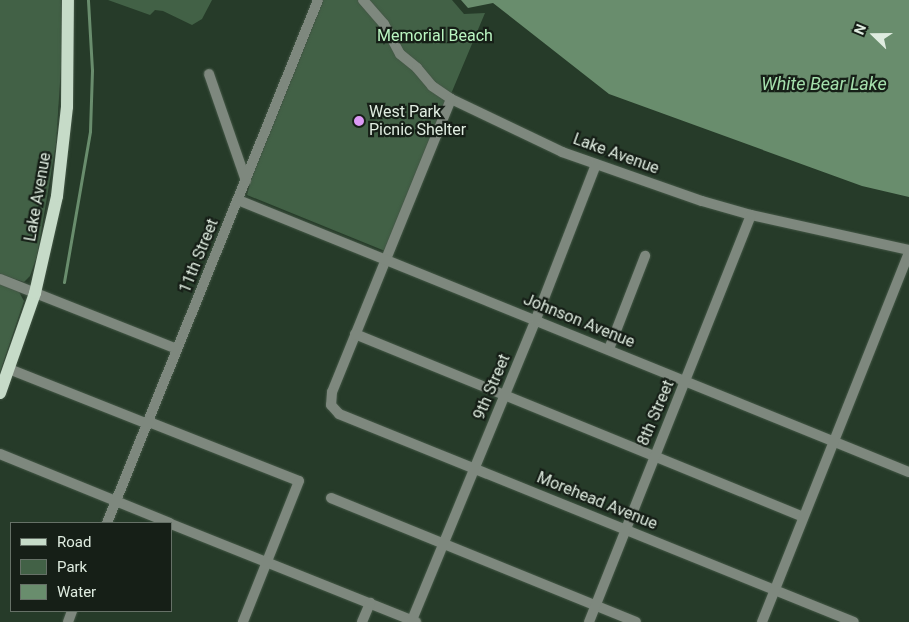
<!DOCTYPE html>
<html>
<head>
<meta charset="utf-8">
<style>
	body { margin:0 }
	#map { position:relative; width:909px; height:622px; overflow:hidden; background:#263b29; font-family:Roboto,sans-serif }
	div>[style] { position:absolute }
	.green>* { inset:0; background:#426146 }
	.water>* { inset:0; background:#698d6d }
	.stream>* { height:3px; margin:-1.5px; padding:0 1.5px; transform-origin:1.5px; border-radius:1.5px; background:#698d6d }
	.roads { filter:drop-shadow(0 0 1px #445746) drop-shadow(0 0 1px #445746) }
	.minor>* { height:10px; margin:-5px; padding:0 5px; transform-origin:5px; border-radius:5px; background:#7e887e }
	.major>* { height:12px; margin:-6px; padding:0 6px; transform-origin:6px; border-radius:6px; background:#c6dbc8 }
	.dots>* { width:14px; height:14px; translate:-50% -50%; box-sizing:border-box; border:2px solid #161f17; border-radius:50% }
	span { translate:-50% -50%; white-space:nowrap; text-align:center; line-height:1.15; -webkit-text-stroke:4.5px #161f17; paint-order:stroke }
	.park-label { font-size:16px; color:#baf5c1 }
	.poi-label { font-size:16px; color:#dfece0 }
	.left { translate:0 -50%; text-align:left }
	.street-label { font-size:16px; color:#dfece0 }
	.water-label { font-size:18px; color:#a5e0ad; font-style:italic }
	.legend { position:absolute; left:10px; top:522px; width:162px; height:90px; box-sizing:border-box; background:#161f17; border:1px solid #667167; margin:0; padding:6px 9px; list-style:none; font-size:15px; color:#dfece0 }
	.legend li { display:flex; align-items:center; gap:10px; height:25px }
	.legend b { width:25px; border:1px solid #667167 }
	.north { position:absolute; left:849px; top:10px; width:50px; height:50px; -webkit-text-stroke:4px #161f17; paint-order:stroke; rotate:292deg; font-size:14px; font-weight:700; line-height:20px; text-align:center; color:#dfece0 }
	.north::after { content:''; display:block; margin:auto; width:18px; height:22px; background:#dfece0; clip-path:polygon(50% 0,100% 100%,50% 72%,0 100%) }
</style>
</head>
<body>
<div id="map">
	<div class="green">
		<div style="clip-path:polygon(0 0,61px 0,61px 67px,56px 144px,37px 256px,30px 276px,24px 282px,0 274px)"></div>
		<div style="clip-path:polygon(108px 0,212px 0,202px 19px,192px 25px,163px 11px,155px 10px,150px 15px)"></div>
		<div style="clip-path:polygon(321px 0,452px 0,464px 14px,485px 13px,385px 251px,247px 195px,257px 156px)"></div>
		<div style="clip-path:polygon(0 284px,19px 292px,24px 301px,0 372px)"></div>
	</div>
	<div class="water">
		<div style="clip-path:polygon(461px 0,909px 0,909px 197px,862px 186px,609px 94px,493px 3px,468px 8px)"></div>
	</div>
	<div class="stream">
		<div style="left:64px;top:282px;width:153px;rotate:-80.2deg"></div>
		<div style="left:90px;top:131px;width:61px;rotate:-88.1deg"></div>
		<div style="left:92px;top:70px;width:70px;rotate:-93.3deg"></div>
	</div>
	<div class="roads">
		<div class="minor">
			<div style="left:363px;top:0;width:32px;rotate:49deg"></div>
			<div style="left:384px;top:24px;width:34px;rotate:62deg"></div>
			<div style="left:400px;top:54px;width:22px;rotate:39deg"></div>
			<div style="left:417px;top:68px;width:23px;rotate:50deg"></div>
			<div style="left:432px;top:86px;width:23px;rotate:34deg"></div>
			<div style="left:451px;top:99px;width:123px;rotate:25.5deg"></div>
			<div style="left:562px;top:152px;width:148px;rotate:19.3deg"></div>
			<div style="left:702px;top:201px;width:51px;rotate:15.9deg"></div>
			<div style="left:751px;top:215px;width:162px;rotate:12.5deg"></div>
			<div style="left:209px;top:74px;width:113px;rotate:70.9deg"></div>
			<div style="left:451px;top:99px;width:316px;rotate:112.1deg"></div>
			<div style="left:332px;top:392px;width:13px;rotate:94deg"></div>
			<div style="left:331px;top:405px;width:12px;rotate:48deg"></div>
			<div style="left:339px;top:414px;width:555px;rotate:21.99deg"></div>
			<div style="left:238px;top:200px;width:724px;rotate:22.07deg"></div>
			<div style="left:0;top:279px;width:190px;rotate:21.6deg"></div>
			<div style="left:355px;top:334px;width:484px;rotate:22.2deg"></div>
			<div style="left:609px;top:349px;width:100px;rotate:-68.8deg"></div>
			<div style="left:9px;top:369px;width:149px;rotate:21.6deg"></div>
			<div style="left:149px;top:422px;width:161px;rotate:21.5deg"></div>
			<div style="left:299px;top:481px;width:152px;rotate:111.7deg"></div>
			<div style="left:0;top:454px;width:183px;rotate:22.1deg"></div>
			<div style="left:331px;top:498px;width:329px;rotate:22.1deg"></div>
			<div style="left:107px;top:523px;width:564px;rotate:-68.03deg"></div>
			<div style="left:171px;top:524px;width:264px;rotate:21.8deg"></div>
			<div style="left:412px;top:620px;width:326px;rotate:-67.6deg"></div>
			<div style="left:536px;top:319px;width:166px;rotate:-68.8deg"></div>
			<div style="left:68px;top:622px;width:12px;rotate:-70deg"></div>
			<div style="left:362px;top:622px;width:21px;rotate:-67deg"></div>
			<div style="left:589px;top:622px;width:438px;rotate:-68.3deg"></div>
			<div style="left:762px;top:622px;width:397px;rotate:-68.3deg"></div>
		</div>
		<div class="major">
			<div style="left:0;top:393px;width:106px;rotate:-70.7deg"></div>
			<div style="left:35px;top:293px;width:99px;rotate:-77.2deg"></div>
			<div style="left:57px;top:196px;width:90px;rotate:-83.6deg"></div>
			<div style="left:67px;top:107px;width:107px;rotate:-89.5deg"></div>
		</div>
	</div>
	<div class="dots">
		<div style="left:359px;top:121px;background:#dc99f5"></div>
	</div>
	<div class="park-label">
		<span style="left:435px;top:36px">Memorial Beach</span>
	</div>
	<div class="poi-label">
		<span class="left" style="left:369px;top:121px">West Park<br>Picnic Shelter</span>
	</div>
	<div class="street-label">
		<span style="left:616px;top:154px;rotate:20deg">Lake Avenue</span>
		<span style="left:38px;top:197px;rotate:-80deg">Lake Avenue</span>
		<span style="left:199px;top:256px;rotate:-68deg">11th Street</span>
		<span style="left:579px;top:321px;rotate:22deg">Johnson Avenue</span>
		<span style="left:492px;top:387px;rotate:-67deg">9th Street</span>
		<span style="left:656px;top:413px;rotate:-67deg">8th Street</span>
		<span style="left:597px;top:501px;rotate:22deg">Morehead Avenue</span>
	</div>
	<div class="water-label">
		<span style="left:824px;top:84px">White Bear Lake</span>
	</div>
	<ul class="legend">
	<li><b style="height:6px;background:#c6dbc8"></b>Road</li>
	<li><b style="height:14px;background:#426146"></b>Park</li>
	<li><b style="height:14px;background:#698d6d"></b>Water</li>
	</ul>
	<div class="north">N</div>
</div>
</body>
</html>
